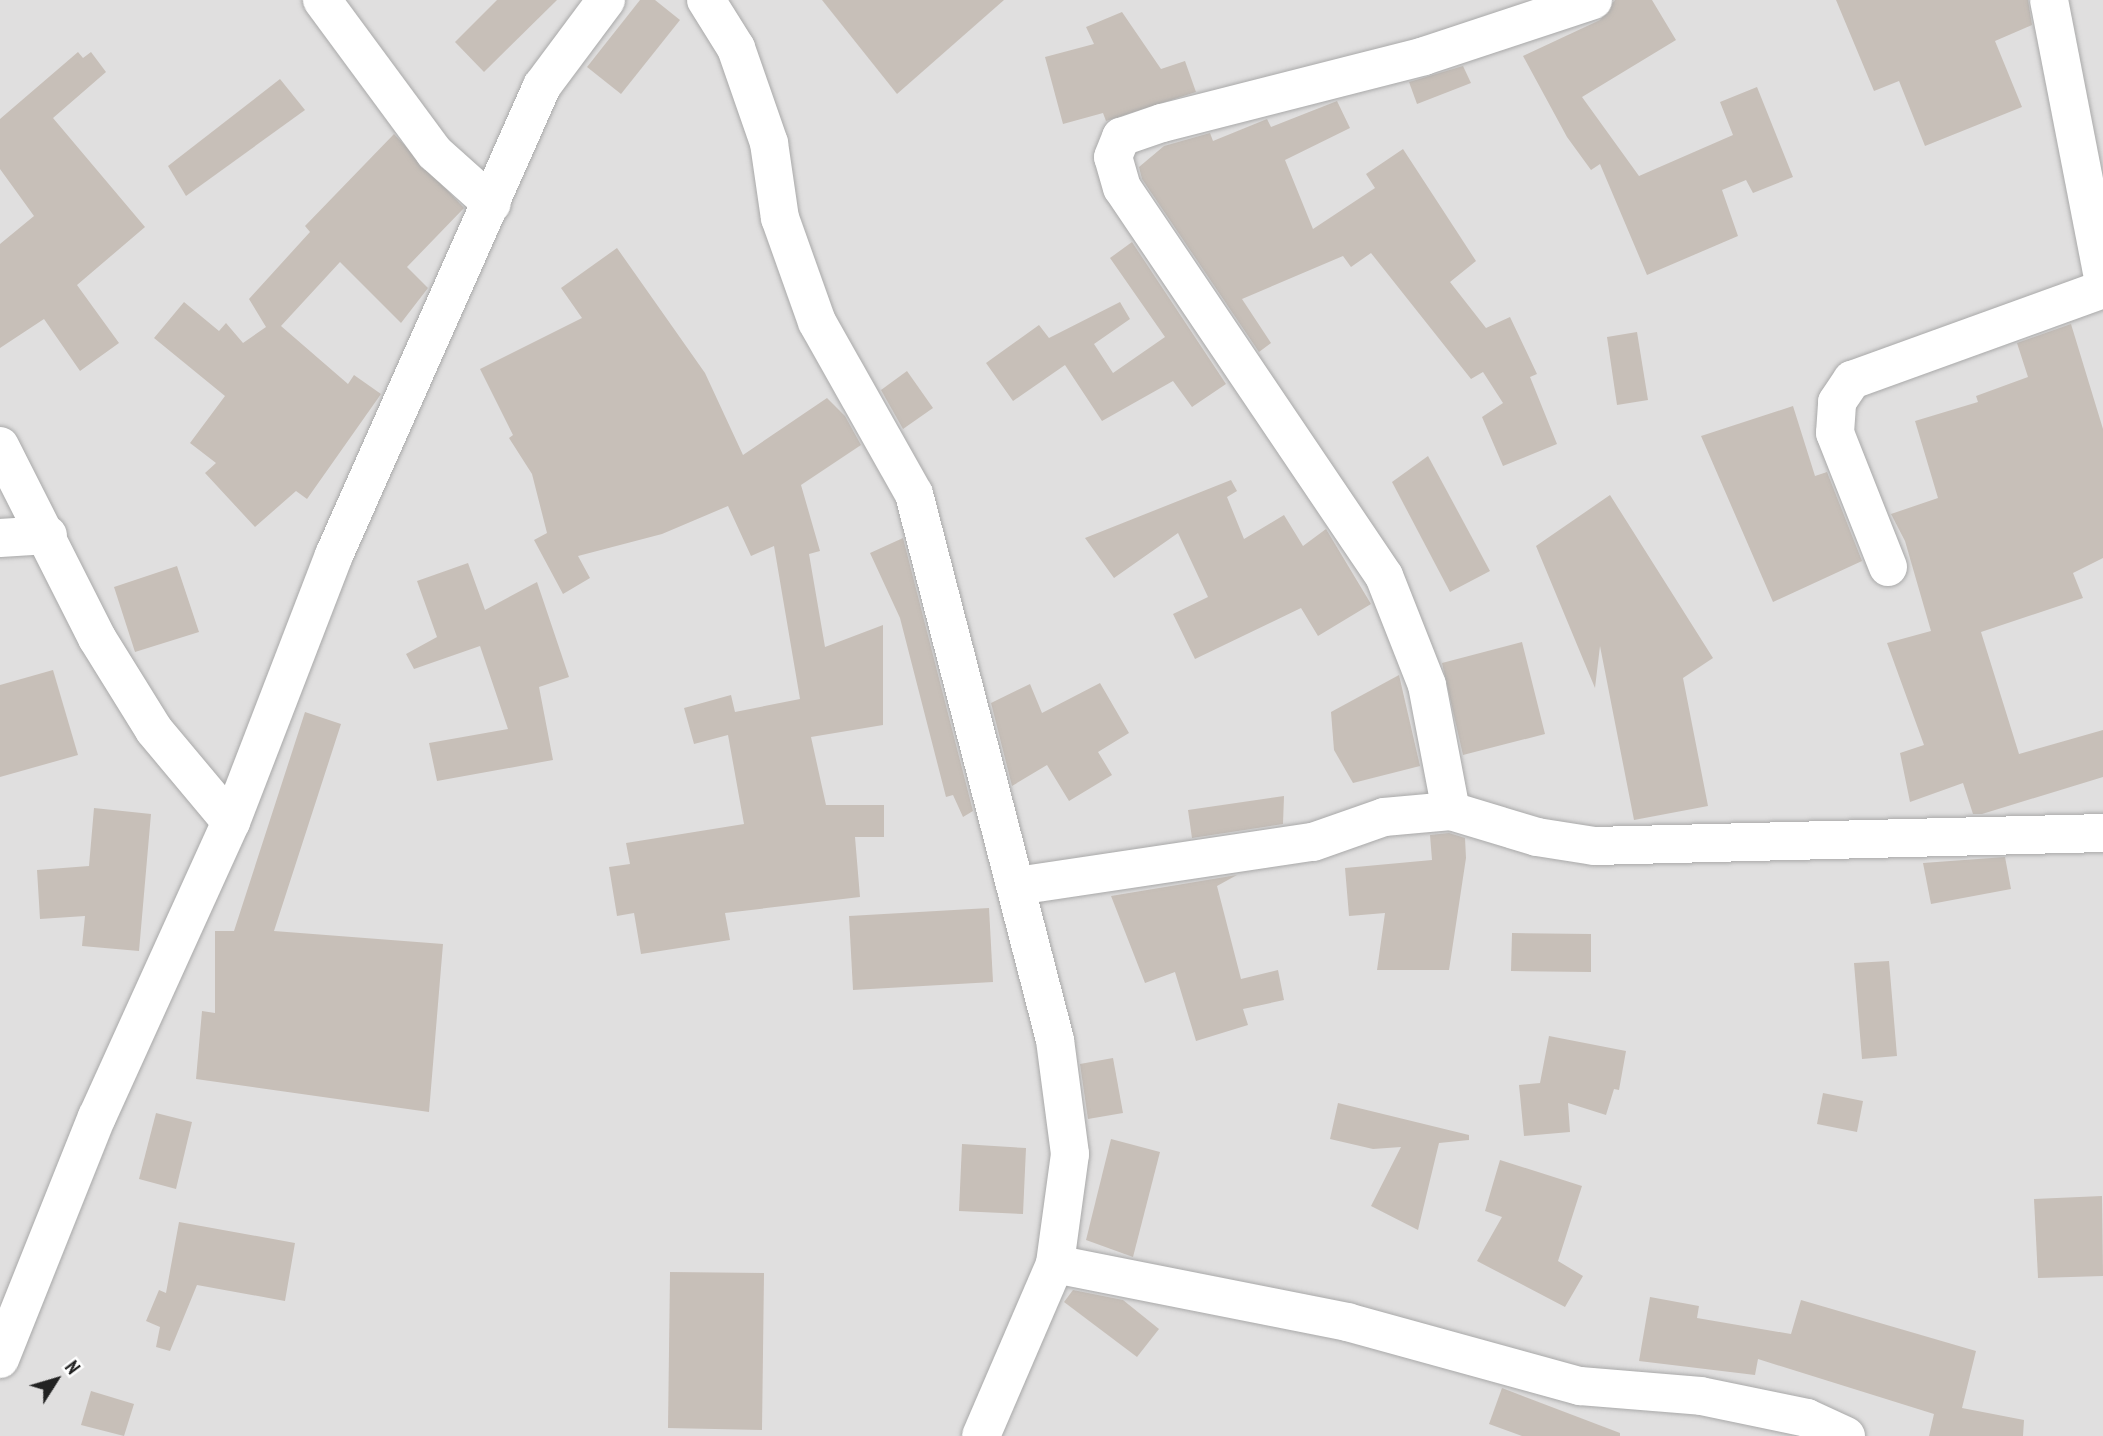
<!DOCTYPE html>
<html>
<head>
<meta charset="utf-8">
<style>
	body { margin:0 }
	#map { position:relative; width:2103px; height:1436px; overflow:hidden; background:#f2efe9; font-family:"PT Sans Narrow",sans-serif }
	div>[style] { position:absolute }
	.residential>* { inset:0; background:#e0dfdf }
	.building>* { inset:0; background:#c7bfb8 }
	.roads { filter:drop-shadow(0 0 2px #a9a9a9) drop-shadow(0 0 2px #a9a9a9) }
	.minor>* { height:38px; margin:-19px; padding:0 19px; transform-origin:19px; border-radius:19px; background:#fff }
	span { translate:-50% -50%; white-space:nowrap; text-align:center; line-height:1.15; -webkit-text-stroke:5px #fff; paint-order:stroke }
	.north { position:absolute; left:21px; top:1345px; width:70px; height:70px; -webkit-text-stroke:5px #fff; paint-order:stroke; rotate:53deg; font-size:19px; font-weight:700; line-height:28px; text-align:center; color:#222 }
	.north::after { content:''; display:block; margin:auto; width:24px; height:32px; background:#222; clip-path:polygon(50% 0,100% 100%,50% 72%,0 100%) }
</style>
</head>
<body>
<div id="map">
	<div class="residential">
		<div style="clip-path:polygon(0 0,2103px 0,2103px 1436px,0 1436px)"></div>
	</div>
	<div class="building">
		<div style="clip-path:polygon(497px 0,557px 0,484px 72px,455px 42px)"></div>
		<div style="clip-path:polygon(640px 0,655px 0,680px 20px,621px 94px,587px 67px)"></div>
		<div style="clip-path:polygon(822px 0,1004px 0,897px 94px)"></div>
		<div style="clip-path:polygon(1615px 0,1652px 0,1676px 40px,1582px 97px,1639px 176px,1733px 135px,1720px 102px,1757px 87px,1793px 177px,1753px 193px,1746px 180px,1722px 190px,1738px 236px,1647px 275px,1600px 164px,1591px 170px,1567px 137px,1523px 56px,1600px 20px)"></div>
		<div style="clip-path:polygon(1836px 0,2028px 0,2032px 25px,1995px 41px,2022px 107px,1925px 146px,1899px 81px,1874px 91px)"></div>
		<div style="clip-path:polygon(1122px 12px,1161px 69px,1185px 61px,1196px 92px,1106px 121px,1103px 113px,1063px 124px,1045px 57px,1094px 44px,1086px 27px)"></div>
		<div style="clip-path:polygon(78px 52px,83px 58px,91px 52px,106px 72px,53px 118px,145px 227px,77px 285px,119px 343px,80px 371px,44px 319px,0 348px,0 244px,34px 216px,0 169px,0 119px)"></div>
		<div style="clip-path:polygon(1463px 66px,1471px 83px,1417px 104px,1409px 82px)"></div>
		<div style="clip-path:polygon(280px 79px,305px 110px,186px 196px,168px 166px)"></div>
		<div style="clip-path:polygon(1337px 101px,1350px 128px,1285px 160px,1313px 229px,1375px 188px,1366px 174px,1403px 149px,1476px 261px,1450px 282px,1486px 328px,1510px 317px,1537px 374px,1530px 377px,1557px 444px,1503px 466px,1482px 417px,1503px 403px,1483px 372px,1471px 379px,1371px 253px,1351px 267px,1343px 256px,1242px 299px,1271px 343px,1259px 352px,1142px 179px,1139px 167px,1164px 146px,1210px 133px,1213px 141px,1267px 119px,1271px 127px)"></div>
		<div style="clip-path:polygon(394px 134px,464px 208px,407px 267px,428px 288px,401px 323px,340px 262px,281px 326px,348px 384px,354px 375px,381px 394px,307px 499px,296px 491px,255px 527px,205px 473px,216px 463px,190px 443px,225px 396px,154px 338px,184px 302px,219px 331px,226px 323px,243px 343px,266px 327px,249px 299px,310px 232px,305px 226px)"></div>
		<div style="clip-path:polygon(1132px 242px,1226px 384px,1192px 407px,1173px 381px,1102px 421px,1065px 365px,1013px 401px,986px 363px,1039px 325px,1049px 338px,1120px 302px,1130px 319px,1094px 344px,1113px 373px,1165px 337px,1110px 258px)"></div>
		<div style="clip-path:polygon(617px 248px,705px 373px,743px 455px,827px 398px,845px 416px,861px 445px,801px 485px,820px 551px,809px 554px,825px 647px,883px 625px,883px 725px,811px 737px,826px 805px,884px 805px,884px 837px,855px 837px,860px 897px,725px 913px,730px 940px,641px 954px,634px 913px,617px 916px,609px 867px,630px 864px,626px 843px,744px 824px,728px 735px,694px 744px,684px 708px,731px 695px,735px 712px,800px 699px,774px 546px,751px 556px,728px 506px,662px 534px,578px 556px,590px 578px,563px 594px,534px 540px,547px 533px,532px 474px,509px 438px,513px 435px,480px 369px,582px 318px,561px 288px)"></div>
		<div style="clip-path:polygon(2071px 324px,2103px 429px,2103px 558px,2073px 573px,2083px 598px,1981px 632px,2019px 754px,2103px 730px,2103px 777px,1982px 814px,1973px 814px,1963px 783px,1910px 802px,1900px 753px,1924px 745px,1887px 643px,1931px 631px,1905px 541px,1891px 514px,1938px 498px,1915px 421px,1978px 402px,1976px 396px,2028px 377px,2017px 343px)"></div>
		<div style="clip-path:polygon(1637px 332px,1648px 400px,1617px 405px,1607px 337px)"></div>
		<div style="clip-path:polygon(907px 371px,933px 408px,903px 429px,881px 390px)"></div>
		<div style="clip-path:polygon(1793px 406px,1815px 476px,1827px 472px,1862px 561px,1773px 602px,1701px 436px)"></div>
		<div style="clip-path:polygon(1428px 456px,1490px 571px,1450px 592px,1392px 482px)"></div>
		<div style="clip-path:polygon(1231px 480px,1237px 491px,1227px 497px,1244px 539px,1284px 515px,1303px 546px,1326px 529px,1371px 604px,1318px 636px,1301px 608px,1195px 659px,1173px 614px,1208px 597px,1178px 533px,1114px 578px,1085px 538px)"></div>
		<div style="clip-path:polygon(1610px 495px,1713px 658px,1683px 678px,1708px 806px,1634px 820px,1600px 646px,1595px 688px,1536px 546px)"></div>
		<div style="clip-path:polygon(903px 538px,973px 811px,963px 817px,953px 795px,946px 797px,900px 618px,870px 553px)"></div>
		<div style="clip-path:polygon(468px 563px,485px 610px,537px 582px,569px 677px,539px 687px,553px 760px,437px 781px,429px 743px,508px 729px,480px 646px,414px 669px,406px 654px,437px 637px,417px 581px)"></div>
		<div style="clip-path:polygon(177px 566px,199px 632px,135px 652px,114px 587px)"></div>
		<div style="clip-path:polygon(1522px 642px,1545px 734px,1463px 755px,1442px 663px)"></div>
		<div style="clip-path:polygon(53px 670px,78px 755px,0 777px,0 685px)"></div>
		<div style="clip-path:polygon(1399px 675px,1420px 766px,1353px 783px,1334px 750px,1331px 712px)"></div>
		<div style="clip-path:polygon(1100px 683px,1129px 733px,1098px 752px,1112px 775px,1069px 801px,1047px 765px,1012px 786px,991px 703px,1030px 684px,1042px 713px)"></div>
		<div style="clip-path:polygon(305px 712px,341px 724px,274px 931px,443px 944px,429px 1112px,196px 1079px,202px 1011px,215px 1013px,215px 931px,234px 931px)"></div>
		<div style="clip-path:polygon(1284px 796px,1283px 824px,1192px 838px,1188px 810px)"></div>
		<div style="clip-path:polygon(94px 808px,151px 814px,139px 951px,82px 946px,85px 916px,40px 919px,37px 870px,89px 866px)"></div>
		<div style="clip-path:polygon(1449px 833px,1465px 838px,1466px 858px,1449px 970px,1377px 970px,1385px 913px,1349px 916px,1345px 868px,1432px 860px,1430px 835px)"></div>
		<div style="clip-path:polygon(2005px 857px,2011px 889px,1931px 904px,1923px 863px)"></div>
		<div style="clip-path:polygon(1237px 875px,1217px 886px,1241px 979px,1278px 970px,1284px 1000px,1243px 1009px,1248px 1025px,1196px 1041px,1175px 972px,1145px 983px,1111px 896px)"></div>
		<div style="clip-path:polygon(989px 908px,993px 982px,853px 990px,849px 916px)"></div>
		<div style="clip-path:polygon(1512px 933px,1591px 934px,1591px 972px,1511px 971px)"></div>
		<div style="clip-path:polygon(1889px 961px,1897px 1056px,1862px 1059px,1854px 963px)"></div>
		<div style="clip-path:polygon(1549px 1036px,1626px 1051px,1619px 1090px,1614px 1089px,1606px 1115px,1568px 1103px,1570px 1132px,1524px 1136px,1519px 1085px,1540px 1083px)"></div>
		<div style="clip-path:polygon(1113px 1058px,1123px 1113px,1088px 1119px,1080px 1064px)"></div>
		<div style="clip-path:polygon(1823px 1093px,1863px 1101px,1857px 1132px,1817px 1124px)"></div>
		<div style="clip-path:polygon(1338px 1103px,1469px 1135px,1469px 1140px,1439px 1143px,1418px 1230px,1371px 1206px,1401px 1147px,1373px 1149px,1330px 1139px)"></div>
		<div style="clip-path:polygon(156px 1113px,192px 1122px,176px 1189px,139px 1179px)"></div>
		<div style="clip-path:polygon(1111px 1139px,1160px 1152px,1133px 1257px,1086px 1240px)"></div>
		<div style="clip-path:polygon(962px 1144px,1026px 1148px,1023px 1214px,959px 1211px)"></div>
		<div style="clip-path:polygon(1500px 1160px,1582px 1186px,1558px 1261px,1583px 1276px,1565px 1307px,1477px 1261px,1502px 1217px,1485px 1211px)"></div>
		<div style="clip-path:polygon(2102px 1196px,2103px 1276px,2038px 1278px,2034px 1199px)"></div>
		<div style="clip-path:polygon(179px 1222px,295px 1243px,285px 1301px,197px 1285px,170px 1351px,156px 1347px,160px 1327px,146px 1321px,159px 1290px,166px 1293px)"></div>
		<div style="clip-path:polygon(670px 1272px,764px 1273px,762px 1430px,668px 1428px)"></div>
		<div style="clip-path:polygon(1073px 1290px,1123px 1300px,1159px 1329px,1137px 1357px,1064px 1302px)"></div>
		<div style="clip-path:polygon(1650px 1297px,1699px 1306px,1697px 1318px,1791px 1334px,1801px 1300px,1976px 1351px,1962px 1408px,2024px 1420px,2023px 1436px,1929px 1436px,1934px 1414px,1758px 1359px,1755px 1375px,1639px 1361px)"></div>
		<div style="clip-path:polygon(1502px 1388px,1620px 1433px,1620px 1436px,1522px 1436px,1489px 1424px)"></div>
		<div style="clip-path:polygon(91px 1391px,134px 1404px,124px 1436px,81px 1425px)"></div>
	</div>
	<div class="roads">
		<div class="minor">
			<div style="left:322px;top:0;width:190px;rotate:53.6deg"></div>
			<div style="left:435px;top:153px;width:76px;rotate:41.8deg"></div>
			<div style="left:706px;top:0;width:57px;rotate:58deg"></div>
			<div style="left:736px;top:48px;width:101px;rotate:70.8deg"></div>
			<div style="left:769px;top:143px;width:76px;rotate:81.7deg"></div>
			<div style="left:780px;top:218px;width:110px;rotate:70.4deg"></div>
			<div style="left:817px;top:322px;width:197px;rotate:60.6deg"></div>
			<div style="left:914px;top:494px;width:564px;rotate:75.52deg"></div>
			<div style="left:1055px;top:1040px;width:115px;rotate:82.5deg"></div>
			<div style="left:1070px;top:1154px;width:111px;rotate:97.8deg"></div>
			<div style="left:1055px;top:1264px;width:187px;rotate:113.3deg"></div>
			<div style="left:2049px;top:0;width:283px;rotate:79deg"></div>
			<div style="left:0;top:446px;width:215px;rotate:63.2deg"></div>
			<div style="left:97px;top:638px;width:108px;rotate:58.2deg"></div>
			<div style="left:154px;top:730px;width:120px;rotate:50.1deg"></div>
			<div style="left:0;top:538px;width:48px;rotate:-3.6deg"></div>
			<div style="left:1888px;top:567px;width:144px;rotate:-111.6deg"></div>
			<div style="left:1835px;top:433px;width:31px;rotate:-86deg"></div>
			<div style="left:1837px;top:402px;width:27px;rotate:-56deg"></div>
			<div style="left:1852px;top:380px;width:267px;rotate:-19.9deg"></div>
			<div style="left:1451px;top:811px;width:128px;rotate:-100.8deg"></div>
			<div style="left:1427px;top:685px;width:117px;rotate:-111.5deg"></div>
			<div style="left:1384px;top:576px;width:468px;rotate:-124deg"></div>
			<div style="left:1122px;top:188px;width:32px;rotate:-106deg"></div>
			<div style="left:1113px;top:157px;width:22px;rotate:-68deg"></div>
			<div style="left:1121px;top:137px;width:43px;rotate:-18.9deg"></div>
			<div style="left:1162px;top:123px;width:270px;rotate:-14.3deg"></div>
			<div style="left:1424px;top:56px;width:178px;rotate:-18.3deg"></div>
			<div style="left:1017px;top:886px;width:299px;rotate:-8.5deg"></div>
			<div style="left:1313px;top:842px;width:75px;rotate:-19.4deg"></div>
			<div style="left:1384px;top:817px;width:67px;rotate:-5.1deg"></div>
			<div style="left:1451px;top:811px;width:90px;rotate:16.8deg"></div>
			<div style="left:1537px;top:837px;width:58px;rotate:9deg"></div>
			<div style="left:1594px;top:846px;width:509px;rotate:-1.46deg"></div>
			<div style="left:1055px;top:1264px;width:298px;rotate:11.2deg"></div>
			<div style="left:1347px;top:1322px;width:242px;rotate:15.4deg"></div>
			<div style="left:1580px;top:1386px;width:121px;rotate:4.7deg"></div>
			<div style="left:1701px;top:1396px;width:108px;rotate:11.7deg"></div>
			<div style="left:1807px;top:1418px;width:43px;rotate:24.8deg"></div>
			<div style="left:0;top:1359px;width:261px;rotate:-68.2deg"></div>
			<div style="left:97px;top:1117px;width:324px;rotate:-65.6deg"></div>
			<div style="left:231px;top:822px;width:286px;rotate:-68.9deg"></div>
			<div style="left:334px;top:555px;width:513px;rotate:-66.08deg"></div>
			<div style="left:542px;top:86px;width:107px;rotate:-53.3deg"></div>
		</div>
	</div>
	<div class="north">N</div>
</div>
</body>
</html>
